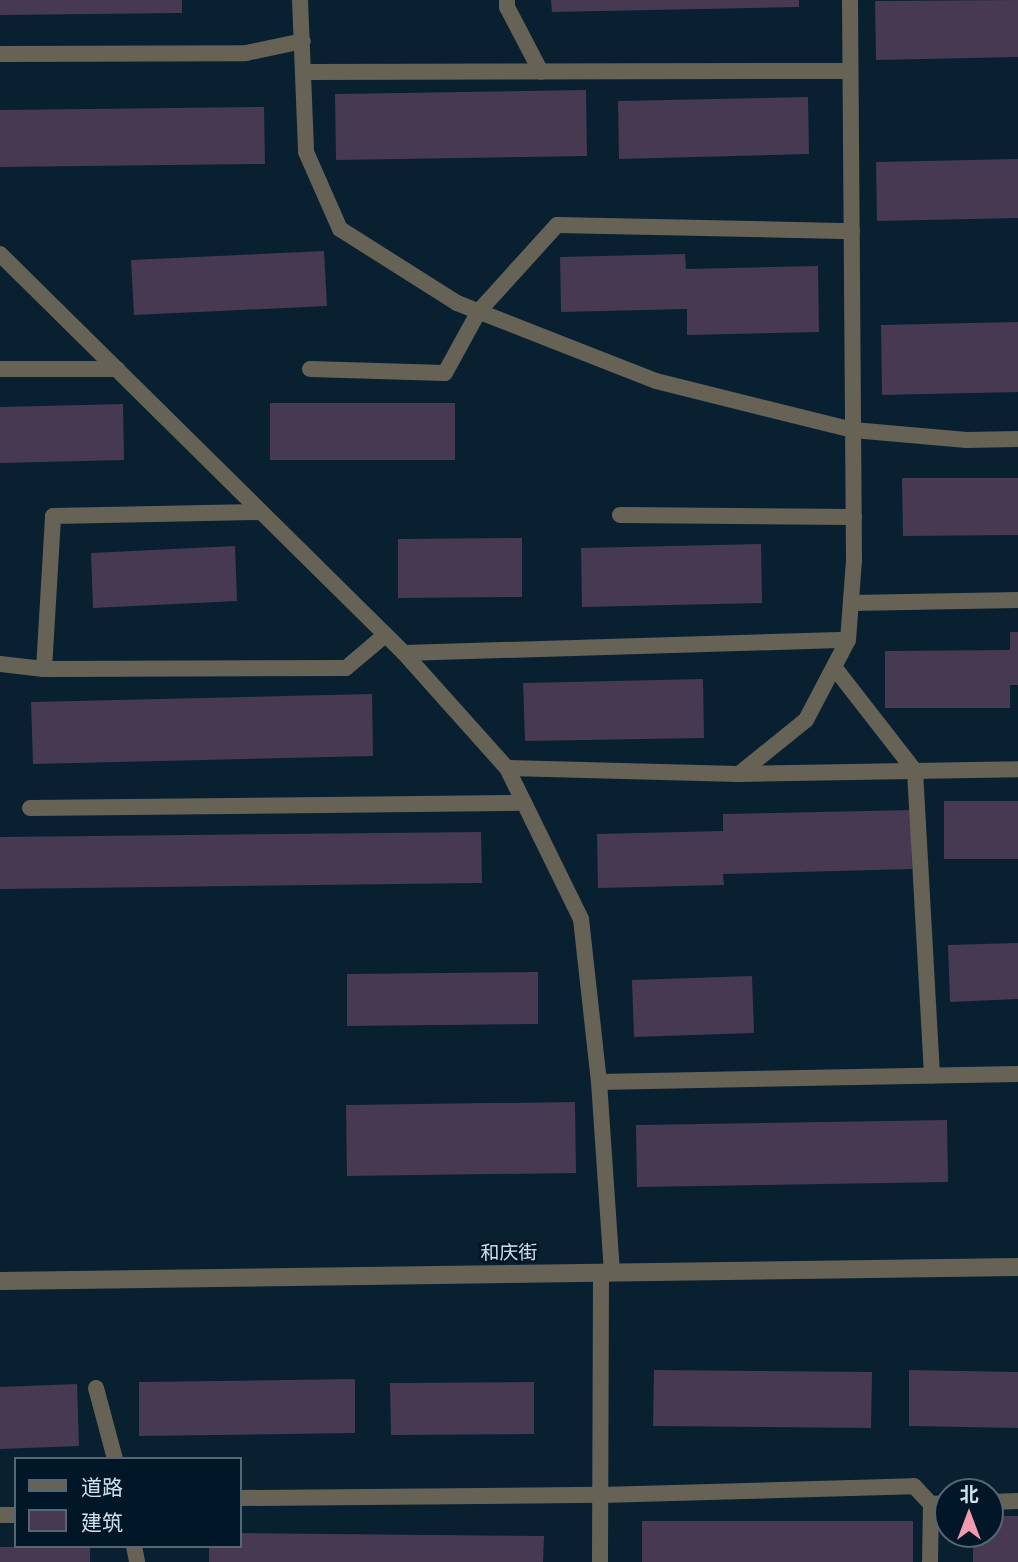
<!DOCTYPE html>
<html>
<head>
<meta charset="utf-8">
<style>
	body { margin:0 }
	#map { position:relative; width:1018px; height:1562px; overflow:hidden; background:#082030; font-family:"IBM Plex Serif","Noto Sans SC",serif }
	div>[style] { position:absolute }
	.building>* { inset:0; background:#463951 }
	.service>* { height:16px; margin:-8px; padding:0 8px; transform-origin:8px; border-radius:8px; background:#676256 }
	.tertiary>* { height:18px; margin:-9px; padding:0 9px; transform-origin:9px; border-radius:9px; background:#676256 }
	span { translate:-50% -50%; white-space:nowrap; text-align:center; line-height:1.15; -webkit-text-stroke:5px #011626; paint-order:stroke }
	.street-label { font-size:19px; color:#d2e0eb }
	.legend { position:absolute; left:14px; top:1457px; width:228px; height:91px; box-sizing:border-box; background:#011626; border:2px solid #556775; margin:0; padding:9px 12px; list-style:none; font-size:21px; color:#d2e0eb }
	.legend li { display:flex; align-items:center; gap:14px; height:35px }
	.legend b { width:35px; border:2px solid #556775 }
	.north { position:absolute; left:934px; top:1478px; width:70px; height:70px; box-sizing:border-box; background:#011626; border:2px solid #556775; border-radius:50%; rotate:0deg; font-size:19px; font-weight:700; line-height:28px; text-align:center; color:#d2e0eb }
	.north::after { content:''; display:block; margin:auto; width:24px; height:32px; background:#f29aaf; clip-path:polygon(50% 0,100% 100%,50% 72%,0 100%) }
</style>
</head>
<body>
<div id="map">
	<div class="building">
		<div style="clip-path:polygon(0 0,182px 0,182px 13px,0 15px)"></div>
		<div style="clip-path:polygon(551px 0,799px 0,799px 7px,552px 12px)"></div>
		<div style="clip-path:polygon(1018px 0,1018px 57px,876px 60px,875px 1px)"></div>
		<div style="clip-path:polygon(586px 90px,587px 156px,336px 160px,335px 94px)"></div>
		<div style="clip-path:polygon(808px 97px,809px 154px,619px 159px,618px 101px)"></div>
		<div style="clip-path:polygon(264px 107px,265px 164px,0 167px,0 110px)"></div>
		<div style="clip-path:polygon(1018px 159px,1018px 218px,877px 221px,876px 162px)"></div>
		<div style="clip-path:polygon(324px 251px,327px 306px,134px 315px,131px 260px)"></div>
		<div style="clip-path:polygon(685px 254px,686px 269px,818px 266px,819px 332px,687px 335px,687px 309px,561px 312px,560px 257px)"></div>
		<div style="clip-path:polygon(1018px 322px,1018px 392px,882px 395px,881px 325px)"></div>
		<div style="clip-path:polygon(270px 403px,455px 403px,455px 460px,270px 460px)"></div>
		<div style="clip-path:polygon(123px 404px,124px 460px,0 463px,0 407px)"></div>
		<div style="clip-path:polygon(902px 478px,1018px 478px,1018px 535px,903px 536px)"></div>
		<div style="clip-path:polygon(522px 538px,522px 597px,398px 598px,398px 539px)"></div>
		<div style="clip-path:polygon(761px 544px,762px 603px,582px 607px,581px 548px)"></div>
		<div style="clip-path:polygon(235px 546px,237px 601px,93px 608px,91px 553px)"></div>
		<div style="clip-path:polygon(1010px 632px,1018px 632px,1018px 685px,1010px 685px,1010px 708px,885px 708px,885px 651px,1010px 650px)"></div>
		<div style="clip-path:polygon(703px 679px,704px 738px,525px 741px,523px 683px)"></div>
		<div style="clip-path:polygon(372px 694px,373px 756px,33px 764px,31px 702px)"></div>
		<div style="clip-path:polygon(944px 801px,1018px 801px,1018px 859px,944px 859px)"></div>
		<div style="clip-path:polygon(911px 810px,912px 869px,723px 874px,724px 885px,598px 888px,597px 834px,723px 831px,723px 814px)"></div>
		<div style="clip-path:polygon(481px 832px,482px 883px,0 889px,0 837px)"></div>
		<div style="clip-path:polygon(1018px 943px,1018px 999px,950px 1002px,948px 945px)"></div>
		<div style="clip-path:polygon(538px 972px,538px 1024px,347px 1026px,347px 974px)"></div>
		<div style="clip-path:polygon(752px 976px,754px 1033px,634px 1037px,632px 980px)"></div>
		<div style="clip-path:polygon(575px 1102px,576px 1173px,347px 1176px,346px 1105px)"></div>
		<div style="clip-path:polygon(947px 1120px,948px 1182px,637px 1187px,636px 1125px)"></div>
		<div style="clip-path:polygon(654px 1370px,872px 1372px,871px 1428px,653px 1426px)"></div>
		<div style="clip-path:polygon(909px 1370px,1018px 1372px,1018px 1428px,909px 1426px)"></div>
		<div style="clip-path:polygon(355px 1379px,355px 1433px,139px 1436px,139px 1382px)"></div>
		<div style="clip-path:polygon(534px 1382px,534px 1434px,391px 1435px,390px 1383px)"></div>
		<div style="clip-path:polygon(77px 1384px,79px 1446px,0 1449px,0 1387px)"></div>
		<div style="clip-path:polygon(990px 1516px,1018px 1516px,1018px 1562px,973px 1562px,973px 1534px,990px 1534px)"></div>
		<div style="clip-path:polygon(642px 1521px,913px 1521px,913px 1562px,642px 1562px)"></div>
		<div style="clip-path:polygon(240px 1533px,544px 1536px,543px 1562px,209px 1562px,209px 1546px,240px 1546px)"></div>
		<div style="clip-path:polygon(90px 1546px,90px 1562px,0 1562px,0 1547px)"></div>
	</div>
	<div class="service">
		<div style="left:300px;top:0;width:152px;rotate:87.7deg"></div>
		<div style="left:306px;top:152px;width:84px;rotate:66.2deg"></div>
		<div style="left:340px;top:229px;width:138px;rotate:32.3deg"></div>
		<div style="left:457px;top:303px;width:214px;rotate:21.4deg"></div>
		<div style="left:656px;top:381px;width:203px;rotate:14deg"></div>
		<div style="left:853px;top:430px;width:114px;rotate:5deg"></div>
		<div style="left:967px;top:440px;width:51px;rotate:-1.1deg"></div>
		<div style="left:507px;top:0;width:7px;rotate:90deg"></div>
		<div style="left:507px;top:7px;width:73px;rotate:62.4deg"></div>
		<div style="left:0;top:54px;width:246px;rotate:-0.2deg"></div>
		<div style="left:246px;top:53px;width:58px;rotate:-11.9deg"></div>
		<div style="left:305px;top:72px;width:545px;rotate:-0.11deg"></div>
		<div style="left:0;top:254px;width:568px;rotate:44.64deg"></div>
		<div style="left:404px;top:653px;width:154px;rotate:48.2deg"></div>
		<div style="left:507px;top:768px;width:168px;rotate:63.9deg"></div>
		<div style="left:581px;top:919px;width:164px;rotate:83.7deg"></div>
		<div style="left:599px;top:1082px;width:191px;rotate:86.1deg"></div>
		<div style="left:0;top:369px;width:117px"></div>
		<div style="left:310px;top:369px;width:135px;rotate:1.7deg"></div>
		<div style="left:445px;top:373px;width:71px;rotate:-61.3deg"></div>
		<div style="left:479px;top:311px;width:116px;rotate:-47.8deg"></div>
		<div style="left:557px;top:225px;width:295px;rotate:1.2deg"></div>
		<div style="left:620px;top:515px;width:234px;rotate:0.5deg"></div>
		<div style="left:851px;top:603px;width:167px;rotate:-1deg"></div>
		<div style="left:404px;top:653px;width:444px;rotate:-1.7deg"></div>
		<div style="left:0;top:664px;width:44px;rotate:6.5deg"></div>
		<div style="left:44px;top:669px;width:302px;rotate:-0.2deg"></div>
		<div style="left:346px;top:668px;width:51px;rotate:-40.2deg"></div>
		<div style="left:834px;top:667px;width:132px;rotate:52.1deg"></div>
		<div style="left:915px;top:771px;width:305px;rotate:86.8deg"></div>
		<div style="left:44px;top:669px;width:153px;rotate:-86.6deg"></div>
		<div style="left:53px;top:516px;width:208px;rotate:-1.1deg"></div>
		<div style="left:507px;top:768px;width:232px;rotate:1.5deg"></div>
		<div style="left:739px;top:774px;width:86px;rotate:-38.9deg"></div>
		<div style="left:806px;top:720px;width:90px;rotate:-62.3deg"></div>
		<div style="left:848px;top:640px;width:80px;rotate:-85.7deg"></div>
		<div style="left:854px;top:560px;width:560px;rotate:-90.41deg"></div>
		<div style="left:739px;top:774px;width:279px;rotate:-1deg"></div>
		<div style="left:30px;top:808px;width:494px;rotate:-0.6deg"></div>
		<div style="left:599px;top:1082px;width:419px;rotate:-1.1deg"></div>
		<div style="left:96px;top:1388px;width:73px;rotate:75deg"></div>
		<div style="left:240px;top:1498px;width:361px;rotate:-0.5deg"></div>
		<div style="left:601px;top:1495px;width:313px;rotate:-1.6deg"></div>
		<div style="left:914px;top:1486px;width:25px;rotate:47deg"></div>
		<div style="left:990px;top:1502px;width:28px;rotate:-2deg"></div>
		<div style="left:0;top:1515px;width:16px"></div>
		<div style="left:134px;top:1546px;width:16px;rotate:79deg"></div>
		<div style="left:600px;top:1562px;width:289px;rotate:-89.8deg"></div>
		<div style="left:930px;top:1562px;width:58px;rotate:-89deg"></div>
		<div style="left:931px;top:1504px;width:17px;rotate:-3deg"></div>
	</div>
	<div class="tertiary">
		<div style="left:0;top:1281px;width:1018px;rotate:-0.79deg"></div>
	</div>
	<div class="street-label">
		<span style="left:509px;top:1253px;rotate:-1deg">和庆街</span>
	</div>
	<ul class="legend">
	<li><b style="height:9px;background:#676256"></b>道路</li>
	<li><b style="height:19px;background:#463951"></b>建筑</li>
	</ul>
	<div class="north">北</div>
</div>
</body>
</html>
